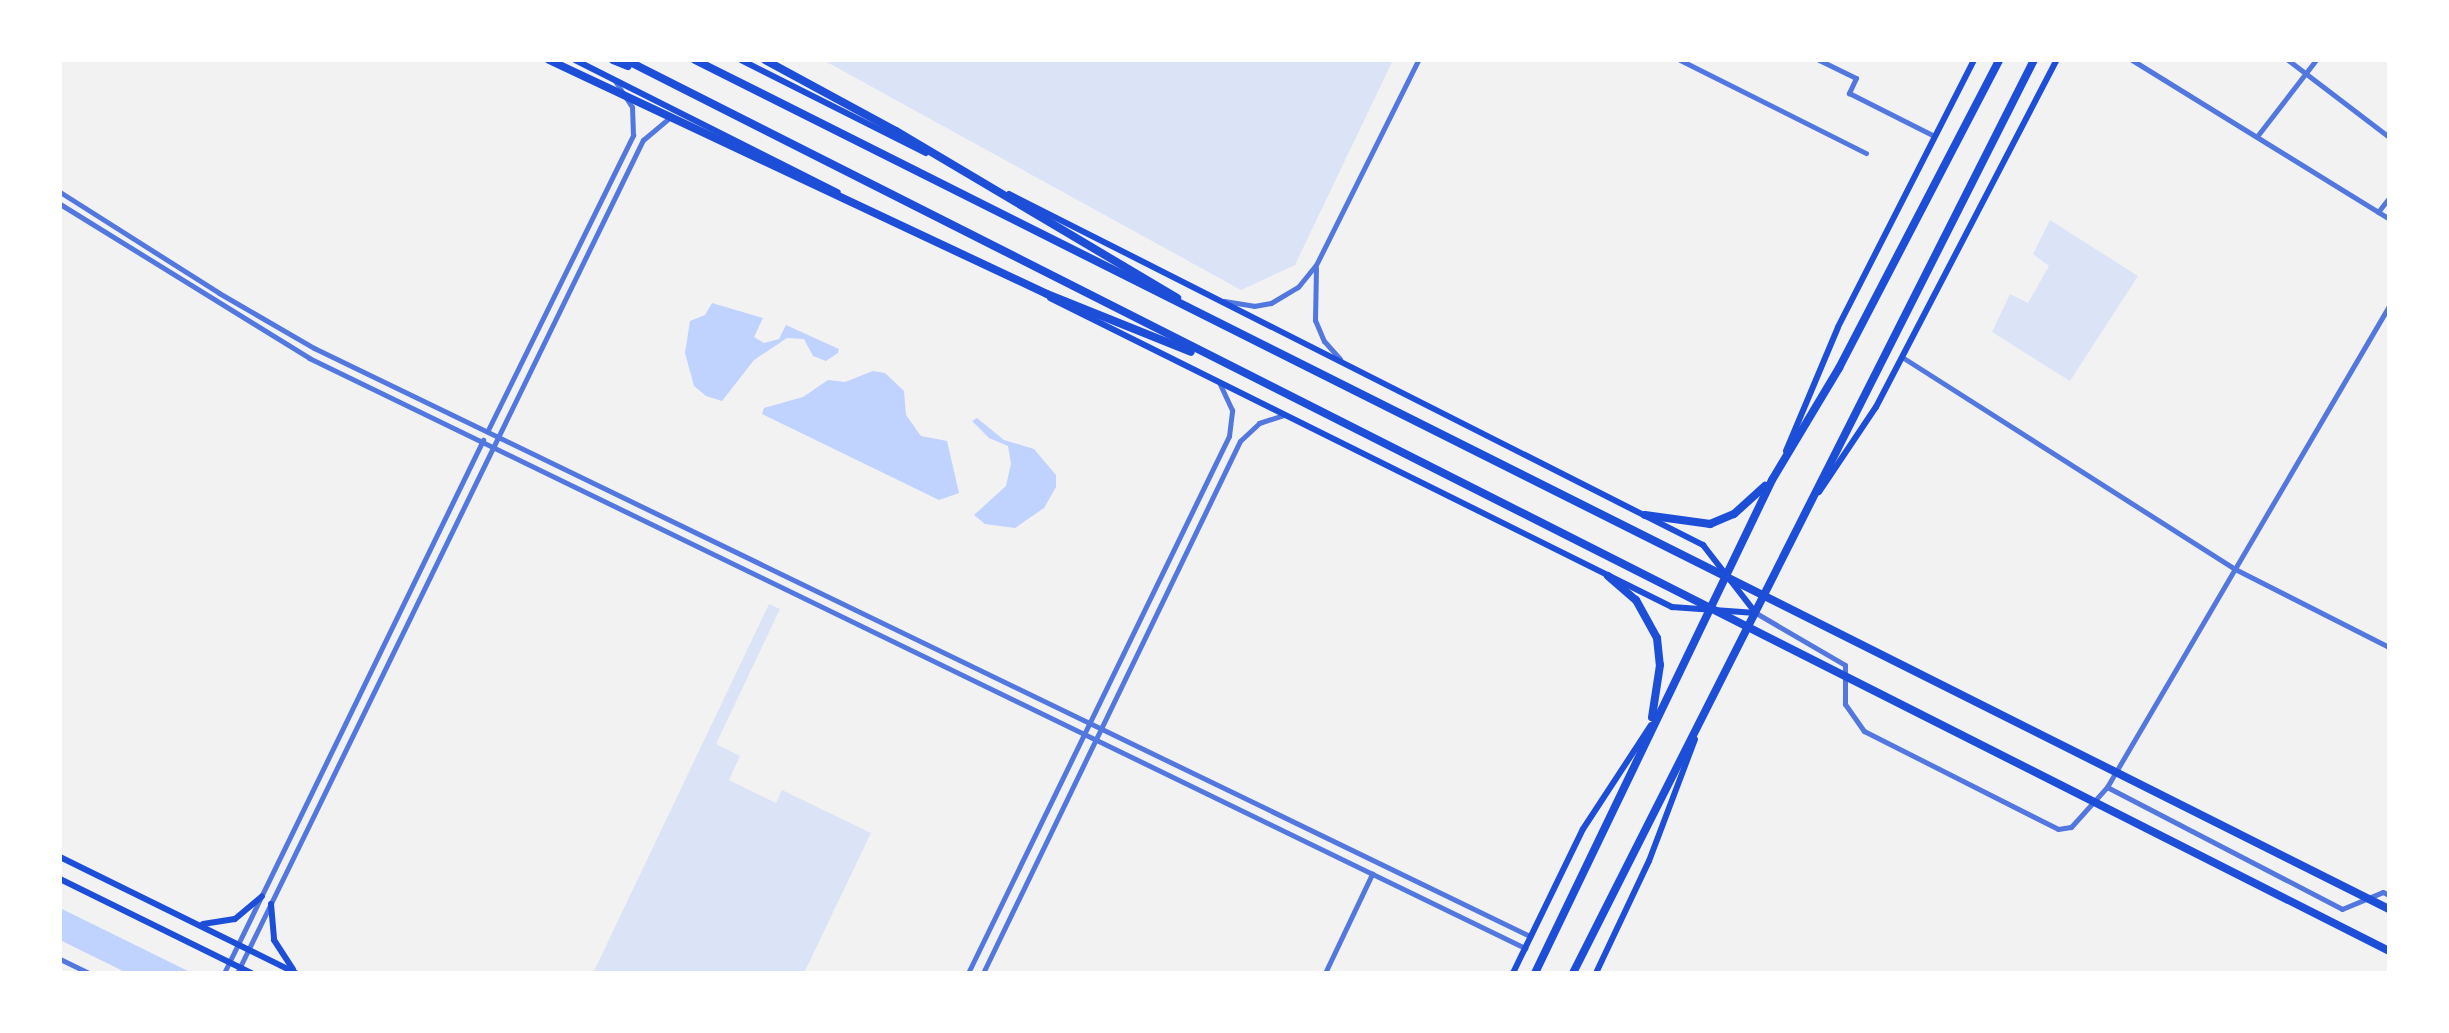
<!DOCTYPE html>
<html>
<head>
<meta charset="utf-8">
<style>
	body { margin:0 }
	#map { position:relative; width:2449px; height:1033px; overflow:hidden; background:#f2f2f2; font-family:"Times New Roman",serif }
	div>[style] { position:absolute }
	.green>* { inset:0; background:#dbe4f7 }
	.water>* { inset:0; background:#bfd3fe }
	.minor>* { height:5px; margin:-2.5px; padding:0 2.5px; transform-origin:2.5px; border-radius:2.5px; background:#5277de }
	.tertiary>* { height:5px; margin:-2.5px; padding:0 2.5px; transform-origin:2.5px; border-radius:2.5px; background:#5277de }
	.secondary>* { height:6px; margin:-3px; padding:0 3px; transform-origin:3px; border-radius:3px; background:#1d4ed8 }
	.primary>* { height:8px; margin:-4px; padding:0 4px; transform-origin:4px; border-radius:4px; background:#1d4ed8 }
	.motorway>* { height:8px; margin:-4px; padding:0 4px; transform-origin:4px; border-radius:4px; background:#1d4ed8 }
	span { translate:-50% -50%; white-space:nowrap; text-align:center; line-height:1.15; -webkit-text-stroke:9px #fff; paint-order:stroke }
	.frame { position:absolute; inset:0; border:62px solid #fff; pointer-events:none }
</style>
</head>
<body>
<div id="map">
	<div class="green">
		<div style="clip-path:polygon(823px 60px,1393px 60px,1295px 265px,1241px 290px)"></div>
		<div style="clip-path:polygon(2050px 220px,2138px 276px,2070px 381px,1992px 332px,2010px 294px,2028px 303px,2049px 266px,2033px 254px)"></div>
		<div style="clip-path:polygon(769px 604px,780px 609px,716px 744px,740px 756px,729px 780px,776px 803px,782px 790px,871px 833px,805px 971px,593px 973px)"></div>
	</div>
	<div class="water">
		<div style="clip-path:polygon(712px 303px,763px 318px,754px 337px,764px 343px,779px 339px,786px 325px,839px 349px,838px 353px,826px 361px,813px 356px,804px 339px,787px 338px,754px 360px,722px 401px,706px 396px,694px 386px,685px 353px,690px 321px,705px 315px)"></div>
		<div style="clip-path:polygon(873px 371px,885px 373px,904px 391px,906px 415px,921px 436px,947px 441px,959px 493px,939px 500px,762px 414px,764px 408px,803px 397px,828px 380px,845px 382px)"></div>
		<div style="clip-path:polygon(977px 418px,1004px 440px,1034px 449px,1056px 475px,1056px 487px,1044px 508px,1015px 528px,985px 524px,974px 515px,1006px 486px,1011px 464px,1008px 446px,989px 438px,972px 421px)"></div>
		<div style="clip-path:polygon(60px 908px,192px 973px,127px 973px,60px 940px)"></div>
	</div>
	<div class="minor">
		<div style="left:1680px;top:60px;width:208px;rotate:26.6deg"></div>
		<div style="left:1819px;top:60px;width:41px;rotate:25.9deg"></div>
		<div style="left:1856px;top:78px;width:17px;rotate:115deg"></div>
		<div style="left:1849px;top:93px;width:95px;rotate:26.8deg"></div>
		<div style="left:2132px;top:60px;width:302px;rotate:31.7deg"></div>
		<div style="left:2288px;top:60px;width:127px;rotate:37.3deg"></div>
		<div style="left:2258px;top:135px;width:95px;rotate:-52.3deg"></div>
		<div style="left:2378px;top:212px;width:18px;rotate:-52deg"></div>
		<div style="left:1316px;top:268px;width:52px;rotate:91.1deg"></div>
		<div style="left:1315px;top:320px;width:23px;rotate:67deg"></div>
		<div style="left:1324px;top:341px;width:24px;rotate:48deg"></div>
		<div style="left:1224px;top:301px;width:30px;rotate:9deg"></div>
		<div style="left:1254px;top:306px;width:17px;rotate:-10deg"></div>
		<div style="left:1271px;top:303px;width:31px;rotate:-31deg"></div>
		<div style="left:1298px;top:287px;width:28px;rotate:-51deg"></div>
		<div style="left:1316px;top:265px;width:229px;rotate:-63.5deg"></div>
		<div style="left:1902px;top:357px;width:395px;rotate:32.5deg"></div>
		<div style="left:2235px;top:569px;width:173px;rotate:26.9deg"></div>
		<div style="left:1756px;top:613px;width:103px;rotate:30.3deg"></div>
		<div style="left:1845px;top:665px;width:39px;rotate:90deg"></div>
		<div style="left:1845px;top:704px;width:33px;rotate:55deg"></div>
		<div style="left:1864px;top:731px;width:217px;rotate:26.8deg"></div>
		<div style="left:2058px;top:829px;width:13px;rotate:-9deg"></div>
		<div style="left:2071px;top:827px;width:54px;rotate:-48deg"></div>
		<div style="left:2107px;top:787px;width:558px;rotate:-59.62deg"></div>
		<div style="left:2107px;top:787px;width:265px;rotate:27.4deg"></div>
		<div style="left:2342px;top:909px;width:44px;rotate:-22.5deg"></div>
		<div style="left:2383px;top:892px;width:7px;rotate:27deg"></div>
		<div style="left:60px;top:959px;width:32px;rotate:26deg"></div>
		<div style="left:1325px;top:973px;width:110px;rotate:-64.6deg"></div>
	</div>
	<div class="tertiary">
		<div style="left:60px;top:192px;width:188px;rotate:32.4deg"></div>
		<div style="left:219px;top:293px;width:110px;rotate:30.1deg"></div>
		<div style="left:314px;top:348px;width:1351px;rotate:25.81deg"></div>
		<div style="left:60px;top:204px;width:293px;rotate:31.7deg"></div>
		<div style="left:309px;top:358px;width:1352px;rotate:25.88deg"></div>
		<div style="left:488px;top:430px;width:329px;rotate:-63.8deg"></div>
		<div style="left:633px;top:135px;width:28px;rotate:-92deg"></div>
		<div style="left:632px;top:107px;width:31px;rotate:-123deg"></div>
		<div style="left:224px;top:973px;width:593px;rotate:-64.08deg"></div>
		<div style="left:237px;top:973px;width:927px;rotate:-64.02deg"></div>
		<div style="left:643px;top:140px;width:34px;rotate:-40deg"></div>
		<div style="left:968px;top:973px;width:597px;rotate:-64.08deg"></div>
		<div style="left:1229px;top:436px;width:26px;rotate:-83deg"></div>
		<div style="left:1232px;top:410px;width:29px;rotate:-115deg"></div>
		<div style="left:983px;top:973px;width:591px;rotate:-64.22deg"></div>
		<div style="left:1240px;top:441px;width:26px;rotate:-43deg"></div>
		<div style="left:1259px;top:423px;width:25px;rotate:-18deg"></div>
	</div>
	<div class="secondary">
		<div style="left:575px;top:60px;width:294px;rotate:26.7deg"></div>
		<div style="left:741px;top:60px;width:207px;rotate:26.7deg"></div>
		<div style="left:1009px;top:194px;width:778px;rotate:26.83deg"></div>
		<div style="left:1703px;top:545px;width:85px;rotate:52.2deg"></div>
		<div style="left:1050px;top:298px;width:695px;rotate:26.42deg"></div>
		<div style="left:1672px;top:607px;width:84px;rotate:4.1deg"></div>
		<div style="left:1786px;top:451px;width:134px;rotate:-67.2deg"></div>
		<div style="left:1838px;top:327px;width:300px;rotate:-63deg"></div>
		<div style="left:1819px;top:492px;width:102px;rotate:-56.2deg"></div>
		<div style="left:1876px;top:407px;width:391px;rotate:-62.5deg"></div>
		<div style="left:60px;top:857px;width:263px;rotate:26.2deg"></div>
		<div style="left:60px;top:879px;width:213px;rotate:26.2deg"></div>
		<div style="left:271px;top:904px;width:36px;rotate:85deg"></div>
		<div style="left:274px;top:940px;width:35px;rotate:57deg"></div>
		<div style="left:203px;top:924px;width:32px;rotate:-9deg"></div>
		<div style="left:235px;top:919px;width:35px;rotate:-40deg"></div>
		<div style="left:1513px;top:973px;width:160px;rotate:-64.1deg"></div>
		<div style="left:1583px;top:829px;width:124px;rotate:-56.8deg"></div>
		<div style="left:1596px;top:973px;width:124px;rotate:-64.7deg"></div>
		<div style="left:1649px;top:861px;width:130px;rotate:-69.3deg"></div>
	</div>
	<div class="primary">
		<div style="left:1645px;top:515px;width:66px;rotate:7.9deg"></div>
		<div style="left:1710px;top:524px;width:26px;rotate:-23deg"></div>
		<div style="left:1734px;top:514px;width:42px;rotate:-42.1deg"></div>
		<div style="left:1608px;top:576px;width:37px;rotate:41deg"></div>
		<div style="left:1636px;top:600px;width:43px;rotate:61.1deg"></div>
		<div style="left:1657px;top:638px;width:27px;rotate:84deg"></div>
		<div style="left:1660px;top:665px;width:53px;rotate:98.7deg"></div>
		<div style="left:1535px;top:973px;width:547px;rotate:-64.32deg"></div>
		<div style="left:1772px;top:480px;width:131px;rotate:-59.1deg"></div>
		<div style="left:1839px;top:368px;width:347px;rotate:-62.5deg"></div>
		<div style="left:1573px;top:973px;width:1023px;rotate:-63.21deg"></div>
	</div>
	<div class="motorway">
		<div style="left:549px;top:60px;width:550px;rotate:25.17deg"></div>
		<div style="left:1047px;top:294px;width:155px;rotate:21.9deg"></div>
		<div style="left:613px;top:60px;width:16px;rotate:22deg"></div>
		<div style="left:626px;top:60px;width:1975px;rotate:26.81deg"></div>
		<div style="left:695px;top:60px;width:1895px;rotate:26.62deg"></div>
		<div style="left:765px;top:60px;width:149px;rotate:28.5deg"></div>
		<div style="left:896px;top:131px;width:327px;rotate:30.7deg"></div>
	</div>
	<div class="frame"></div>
</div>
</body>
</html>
